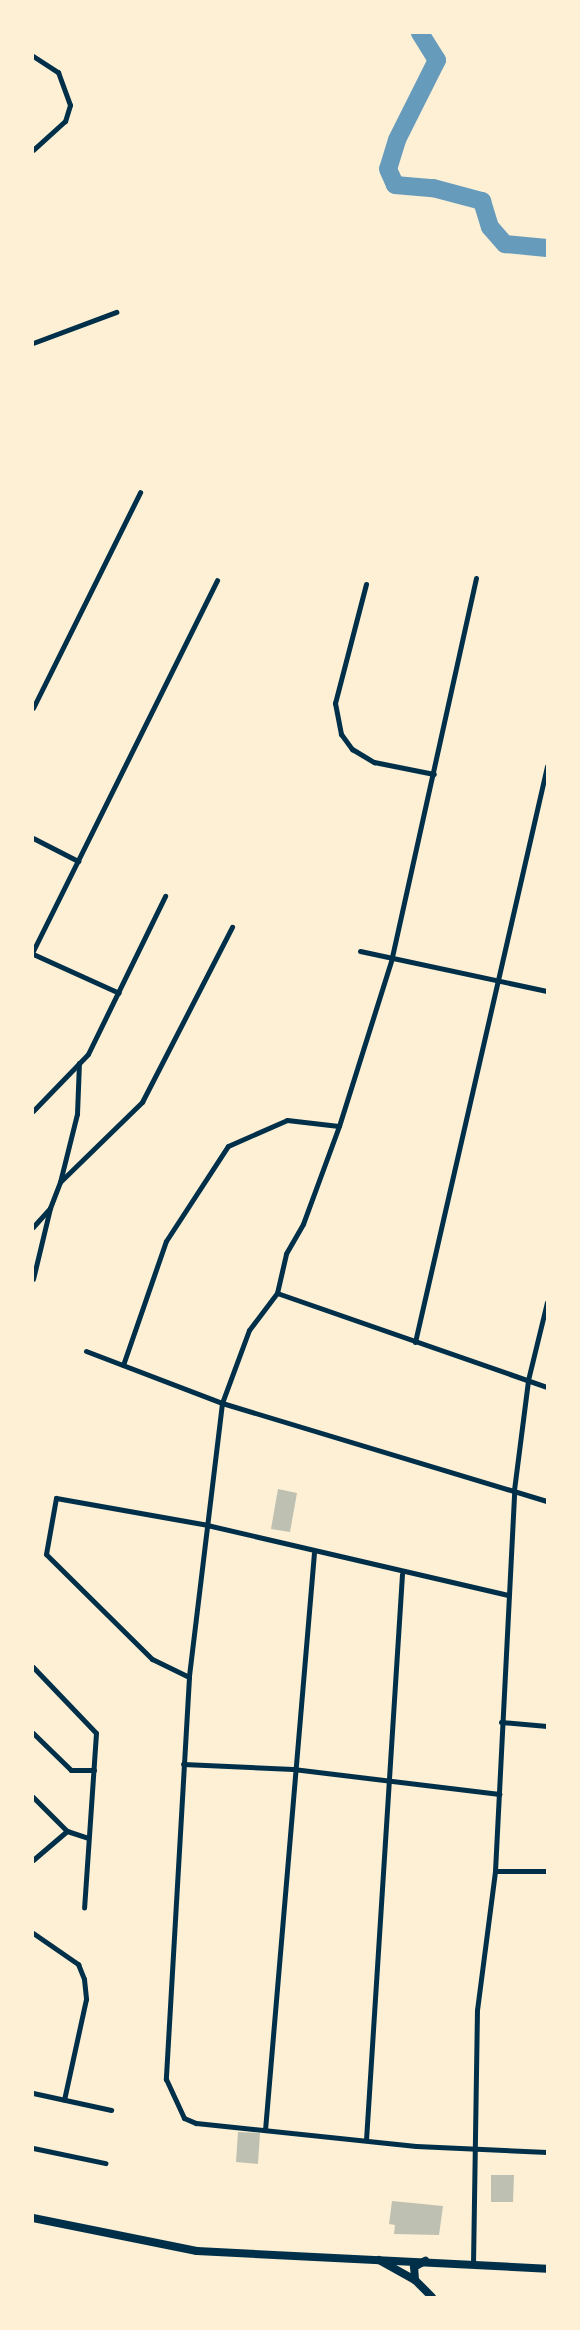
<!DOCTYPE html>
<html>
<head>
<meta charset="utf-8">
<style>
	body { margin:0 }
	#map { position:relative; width:580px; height:2330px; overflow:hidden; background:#fdf0d5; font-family:"Varela Round",sans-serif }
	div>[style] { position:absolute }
	.river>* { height:18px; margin:-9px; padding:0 9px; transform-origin:9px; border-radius:9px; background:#669bbc }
	.building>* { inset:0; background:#bec0b2 }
	.minor>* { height:5px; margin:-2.5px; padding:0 2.5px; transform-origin:2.5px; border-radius:2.5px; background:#003049 }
	.primary>* { height:8px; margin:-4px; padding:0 4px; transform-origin:4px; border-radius:4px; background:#003049 }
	span { translate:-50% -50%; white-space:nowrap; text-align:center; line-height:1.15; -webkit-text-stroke:5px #fdf0d5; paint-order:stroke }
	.frame { position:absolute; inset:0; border:34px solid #fdf0d5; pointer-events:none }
</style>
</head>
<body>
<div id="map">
	<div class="river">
		<div style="left:420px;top:33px;width:32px;rotate:58deg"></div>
		<div style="left:437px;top:60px;width:89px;rotate:116.6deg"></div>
		<div style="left:397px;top:140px;width:30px;rotate:107deg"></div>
		<div style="left:388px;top:169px;width:17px;rotate:66deg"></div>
		<div style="left:395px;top:185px;width:38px;rotate:5deg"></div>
		<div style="left:433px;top:188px;width:51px;rotate:14.9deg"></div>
		<div style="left:482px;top:201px;width:27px;rotate:73deg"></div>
		<div style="left:490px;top:227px;width:23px;rotate:49deg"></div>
		<div style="left:505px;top:244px;width:42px;rotate:5.4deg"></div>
	</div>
	<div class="building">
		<div style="clip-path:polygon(278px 1489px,297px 1493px,290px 1532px,271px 1529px)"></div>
		<div style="clip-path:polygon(238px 2132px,260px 2133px,258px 2164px,236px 2162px)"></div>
		<div style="clip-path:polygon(491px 2175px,514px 2175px,513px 2202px,491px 2202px)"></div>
		<div style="clip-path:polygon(392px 2201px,443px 2206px,439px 2235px,394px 2234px,395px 2225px,389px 2224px)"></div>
	</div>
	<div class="minor">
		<div style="left:33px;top:56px;width:30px;rotate:33deg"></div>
		<div style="left:58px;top:72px;width:35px;rotate:70deg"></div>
		<div style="left:70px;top:105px;width:17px;rotate:107deg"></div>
		<div style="left:65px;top:121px;width:43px;rotate:137.8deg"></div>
		<div style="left:33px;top:343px;width:89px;rotate:-20.5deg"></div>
		<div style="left:476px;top:578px;width:389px;rotate:102.5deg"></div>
		<div style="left:392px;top:958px;width:176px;rotate:107.5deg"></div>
		<div style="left:339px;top:1126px;width:104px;rotate:110.2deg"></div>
		<div style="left:303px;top:1224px;width:34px;rotate:120deg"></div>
		<div style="left:286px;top:1254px;width:40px;rotate:103deg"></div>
		<div style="left:277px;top:1293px;width:46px;rotate:127.1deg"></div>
		<div style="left:249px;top:1330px;width:78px;rotate:110.3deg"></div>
		<div style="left:222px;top:1403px;width:276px;rotate:96.9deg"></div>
		<div style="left:189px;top:1677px;width:403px;rotate:93.3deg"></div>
		<div style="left:166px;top:2079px;width:43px;rotate:65.2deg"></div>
		<div style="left:184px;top:2118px;width:13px;rotate:23deg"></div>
		<div style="left:196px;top:2123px;width:221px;rotate:6deg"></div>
		<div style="left:416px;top:2146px;width:131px;rotate:2.6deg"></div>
		<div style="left:366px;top:584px;width:123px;rotate:104.6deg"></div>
		<div style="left:335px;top:703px;width:32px;rotate:79deg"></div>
		<div style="left:341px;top:734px;width:19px;rotate:54deg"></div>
		<div style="left:352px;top:749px;width:26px;rotate:31deg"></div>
		<div style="left:374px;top:762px;width:61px;rotate:11.3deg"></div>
		<div style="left:33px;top:708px;width:241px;rotate:-63.6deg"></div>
		<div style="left:33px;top:838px;width:51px;rotate:27.1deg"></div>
		<div style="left:33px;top:951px;width:414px;rotate:-63.6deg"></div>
		<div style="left:360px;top:951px;width:191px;rotate:12.1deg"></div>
		<div style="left:33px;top:954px;width:94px;rotate:24.4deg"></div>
		<div style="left:33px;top:1111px;width:79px;rotate:-46deg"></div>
		<div style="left:88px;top:1054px;width:176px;rotate:-64deg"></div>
		<div style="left:60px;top:1182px;width:115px;rotate:-44.3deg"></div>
		<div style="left:142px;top:1102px;width:197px;rotate:-62.8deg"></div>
		<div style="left:33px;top:1227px;width:25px;rotate:-48deg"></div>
		<div style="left:50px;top:1208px;width:28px;rotate:-69deg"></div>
		<div style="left:60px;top:1182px;width:70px;rotate:-76deg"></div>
		<div style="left:77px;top:1114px;width:51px;rotate:-87.8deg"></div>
		<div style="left:33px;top:1279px;width:73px;rotate:-76.5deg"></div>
		<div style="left:277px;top:1293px;width:286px;rotate:19.2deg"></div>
		<div style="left:415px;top:1342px;width:591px;rotate:-77.09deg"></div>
		<div style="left:86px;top:1351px;width:146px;rotate:20.9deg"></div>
		<div style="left:222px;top:1403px;width:339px;rotate:16.8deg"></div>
		<div style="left:123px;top:1365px;width:131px;rotate:-70.9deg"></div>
		<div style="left:166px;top:1241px;width:113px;rotate:-56.9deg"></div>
		<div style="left:228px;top:1146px;width:64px;rotate:-23.8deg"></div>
		<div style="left:287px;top:1120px;width:52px;rotate:6.6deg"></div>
		<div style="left:33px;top:1667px;width:91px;rotate:46.3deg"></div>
		<div style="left:96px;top:1733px;width:175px;rotate:93.9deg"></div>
		<div style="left:189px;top:1677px;width:41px;rotate:-154.1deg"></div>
		<div style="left:152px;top:1659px;width:149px;rotate:-135.3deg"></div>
		<div style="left:46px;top:1554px;width:57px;rotate:-79.9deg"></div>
		<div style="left:56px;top:1498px;width:153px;rotate:10.1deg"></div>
		<div style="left:207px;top:1525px;width:308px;rotate:13.1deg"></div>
		<div style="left:501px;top:1722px;width:46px;rotate:5deg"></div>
		<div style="left:33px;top:1733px;width:53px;rotate:44.2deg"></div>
		<div style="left:71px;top:1770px;width:23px"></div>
		<div style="left:183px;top:1764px;width:110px;rotate:2.6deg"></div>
		<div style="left:293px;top:1769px;width:208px;rotate:6.9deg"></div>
		<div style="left:33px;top:1797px;width:48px;rotate:45deg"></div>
		<div style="left:67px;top:1831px;width:22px;rotate:18deg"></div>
		<div style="left:33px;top:1860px;width:45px;rotate:-40.5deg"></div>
		<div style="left:495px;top:1871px;width:52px"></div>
		<div style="left:33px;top:1933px;width:55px;rotate:34.6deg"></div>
		<div style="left:78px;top:1964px;width:16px;rotate:68deg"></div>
		<div style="left:84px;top:1979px;width:20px;rotate:84deg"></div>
		<div style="left:86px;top:1999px;width:103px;rotate:102.3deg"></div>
		<div style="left:33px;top:2093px;width:80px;rotate:12.3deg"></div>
		<div style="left:265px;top:2130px;width:579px;rotate:-85.15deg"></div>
		<div style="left:366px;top:2140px;width:567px;rotate:-86.36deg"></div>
		<div style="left:33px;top:2148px;width:74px;rotate:11.8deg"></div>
		<div style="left:473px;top:2264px;width:254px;rotate:-89.1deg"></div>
		<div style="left:477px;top:2010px;width:140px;rotate:-82.6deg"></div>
		<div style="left:495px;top:1871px;width:381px;rotate:-87.1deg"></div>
		<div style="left:514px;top:1490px;width:111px;rotate:-82.7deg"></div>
		<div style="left:528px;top:1380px;width:80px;rotate:-76.3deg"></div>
	</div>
	<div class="primary">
		<div style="left:33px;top:2218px;width:167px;rotate:11.4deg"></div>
		<div style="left:197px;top:2251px;width:350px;rotate:2.9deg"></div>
		<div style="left:379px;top:2260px;width:41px;rotate:29.1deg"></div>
		<div style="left:415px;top:2280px;width:24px;rotate:45deg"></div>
		<div style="left:415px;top:2280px;width:13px;rotate:-94deg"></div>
		<div style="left:414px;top:2267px;width:13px;rotate:-29deg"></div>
	</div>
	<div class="frame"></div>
</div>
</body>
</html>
